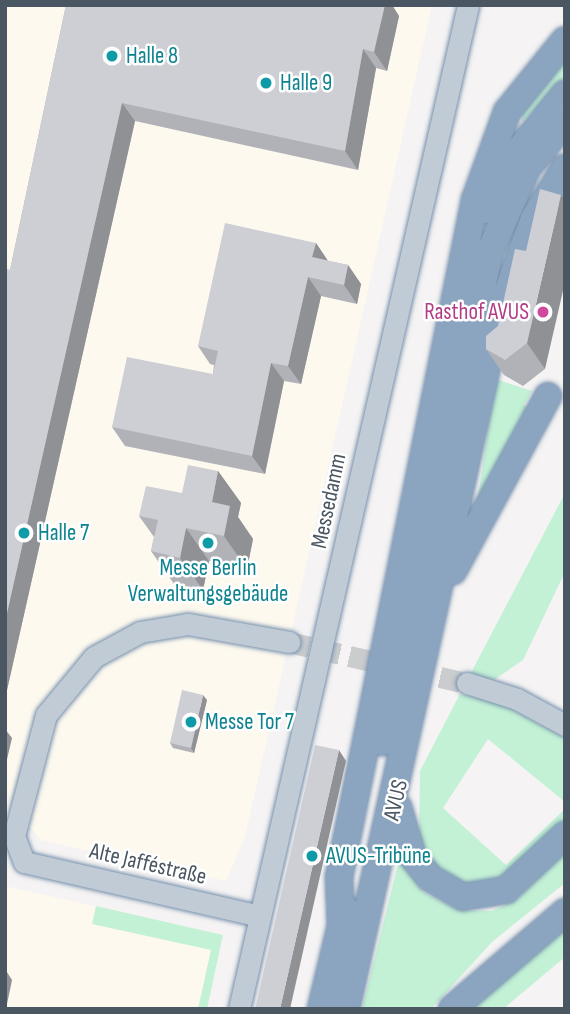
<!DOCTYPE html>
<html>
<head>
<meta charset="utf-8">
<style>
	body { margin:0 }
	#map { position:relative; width:570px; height:1014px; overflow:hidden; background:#f5f3f3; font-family:"Sofia Sans Condensed",sans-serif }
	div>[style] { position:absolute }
	.commercial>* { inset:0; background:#fdf9ef }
	.green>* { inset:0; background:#c3f1d5 }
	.secondary-tunnel>* { height:21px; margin-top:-10.5px; transform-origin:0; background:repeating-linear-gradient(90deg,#caccce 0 21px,transparent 0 31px) }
	.roads { filter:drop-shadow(0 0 2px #7690ad) drop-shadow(0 0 2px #7690ad) }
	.secondary>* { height:21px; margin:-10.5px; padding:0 10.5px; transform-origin:10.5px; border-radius:10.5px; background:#c1cbd6 }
	.highway>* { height:26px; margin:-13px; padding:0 13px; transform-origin:13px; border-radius:13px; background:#8ba5c1 }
	.wall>* { inset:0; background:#b0b2b7 }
	.shaded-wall>* { inset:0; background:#909195 }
	.building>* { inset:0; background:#cdcfd5 }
	.dots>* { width:19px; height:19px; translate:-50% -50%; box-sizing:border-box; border:4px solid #fff; border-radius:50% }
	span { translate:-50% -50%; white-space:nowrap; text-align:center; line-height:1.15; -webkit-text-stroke:5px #fff; paint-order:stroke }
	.culture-label { font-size:23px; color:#0d838f }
	.left { translate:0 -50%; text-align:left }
	.hotel-label { font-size:23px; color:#b23c85 }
	.right { translate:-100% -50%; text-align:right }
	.street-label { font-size:23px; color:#4a5661 }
	.frame { position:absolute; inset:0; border:7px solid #4a5661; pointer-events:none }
</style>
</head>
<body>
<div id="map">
	<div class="commercial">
		<div style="clip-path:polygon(5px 5px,432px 5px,245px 837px,226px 881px,40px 840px,32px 829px,5px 825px)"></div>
		<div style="clip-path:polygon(5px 886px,223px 935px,207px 1009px,5px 1009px)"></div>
	</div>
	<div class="green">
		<div style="clip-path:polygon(565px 56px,565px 80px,522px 122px,522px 107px)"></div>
		<div style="clip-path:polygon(495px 379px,532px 391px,524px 405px,533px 410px,478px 498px)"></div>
		<div style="clip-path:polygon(565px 493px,565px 572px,523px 660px,491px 682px,471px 673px)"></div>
		<div style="clip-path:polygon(460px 694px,497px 702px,565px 738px,565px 802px,488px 739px,443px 808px,506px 865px,565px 809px,565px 824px,521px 872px,490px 885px,464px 887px,430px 864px,419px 835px,420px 771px)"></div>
		<div style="clip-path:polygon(565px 852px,565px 883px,492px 942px,431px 1009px,362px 1009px,400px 856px,423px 892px,458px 910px,492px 911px,517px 899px)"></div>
		<div style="clip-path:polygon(96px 906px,223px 935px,207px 1009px,198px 1009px,211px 950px,92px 924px)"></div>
		<div style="clip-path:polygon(565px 926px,565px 957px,503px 1009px,463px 1009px)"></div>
	</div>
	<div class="secondary-tunnel">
		<div style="left:289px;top:642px;width:183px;rotate:13deg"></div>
	</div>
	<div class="roads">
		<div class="secondary">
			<div style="left:467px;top:683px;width:52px;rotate:17.7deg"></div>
			<div style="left:517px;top:699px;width:55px;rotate:28.4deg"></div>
			<div style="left:260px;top:916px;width:242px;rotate:-167.1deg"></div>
			<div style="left:24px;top:862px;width:28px;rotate:-111deg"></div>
			<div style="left:14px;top:836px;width:125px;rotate:-75.2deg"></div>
			<div style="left:46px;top:715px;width:75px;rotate:-50.4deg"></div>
			<div style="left:94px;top:657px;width:52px;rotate:-28.5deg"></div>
			<div style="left:140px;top:632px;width:49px;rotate:-9.5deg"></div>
			<div style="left:188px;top:624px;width:103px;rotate:10.1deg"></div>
			<div style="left:239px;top:1009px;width:1030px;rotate:-77.15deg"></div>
		</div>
		<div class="highway">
			<div style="left:485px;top:210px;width:50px;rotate:-63.9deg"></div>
			<div style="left:507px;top:165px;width:92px;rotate:-50.8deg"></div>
			<div style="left:453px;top:571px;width:199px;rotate:-61.5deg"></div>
			<div style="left:383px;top:742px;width:503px;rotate:-77.71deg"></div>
			<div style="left:490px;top:251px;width:91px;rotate:-66deg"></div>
			<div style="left:527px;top:168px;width:60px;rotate:-50.4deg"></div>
			<div style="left:398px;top:807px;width:52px;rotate:73.3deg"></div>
			<div style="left:413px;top:857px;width:27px;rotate:51deg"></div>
			<div style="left:430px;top:878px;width:38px;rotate:30deg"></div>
			<div style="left:463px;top:897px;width:44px;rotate:-9.2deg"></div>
			<div style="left:506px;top:890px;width:81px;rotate:-43deg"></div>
			<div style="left:341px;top:927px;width:50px;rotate:-92.3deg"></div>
			<div style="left:339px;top:877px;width:691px;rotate:-78.64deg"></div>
			<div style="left:475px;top:200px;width:94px;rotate:-70deg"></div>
			<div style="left:507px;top:112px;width:92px;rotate:-51.1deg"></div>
			<div style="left:321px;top:1009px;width:103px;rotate:-76.5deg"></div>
			<div style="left:346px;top:1009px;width:704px;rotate:-77.62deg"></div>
			<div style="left:497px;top:321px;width:109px;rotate:-70.2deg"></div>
			<div style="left:534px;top:218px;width:59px;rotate:-58.2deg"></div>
			<div style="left:452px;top:1009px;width:149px;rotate:-40.6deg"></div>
		</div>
	</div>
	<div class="wall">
		<div style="clip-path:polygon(66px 5px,392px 5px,399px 16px,387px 71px,376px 68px,358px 170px,135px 121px,5px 699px,5px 269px,10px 270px)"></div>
		<div style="clip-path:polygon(316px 243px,328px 261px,348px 265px,361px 284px,357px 304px,321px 296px,301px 384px,284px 381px,265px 474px,125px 446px,112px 427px,213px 374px,214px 365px,210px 364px,198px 346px)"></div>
		<div style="clip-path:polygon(526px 251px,545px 369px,523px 386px,504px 375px,486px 349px,498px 326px)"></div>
		<div style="clip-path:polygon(218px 471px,241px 503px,238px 517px,253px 539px,247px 569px,209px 561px,203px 590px,174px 584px,151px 551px,154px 537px,139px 516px,182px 493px)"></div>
		<div style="clip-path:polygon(207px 700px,194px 753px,173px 748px,170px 743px)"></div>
	</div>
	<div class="shaded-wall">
		<div style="clip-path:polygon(382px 5px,392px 5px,399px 16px,387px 71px,374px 52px)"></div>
		<div style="clip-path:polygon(363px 49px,376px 68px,358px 170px,345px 151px)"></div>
		<div style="clip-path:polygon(122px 103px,135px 121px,5px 699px,5px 622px)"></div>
		<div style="clip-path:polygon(561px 195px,565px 200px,565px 282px,545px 369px,527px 343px)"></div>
		<div style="clip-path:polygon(316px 243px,328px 261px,312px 257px)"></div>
		<div style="clip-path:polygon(348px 265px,361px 284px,357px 304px,344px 285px)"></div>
		<div style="clip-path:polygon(308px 277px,321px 296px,301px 384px,288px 366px)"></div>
		<div style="clip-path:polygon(271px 363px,284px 381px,265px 474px,252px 456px)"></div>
		<div style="clip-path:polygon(218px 471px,241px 503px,238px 517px,253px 539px,247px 569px,224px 536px,212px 502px)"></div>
		<div style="clip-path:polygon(186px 528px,209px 561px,203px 590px,180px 558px)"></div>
		<div style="clip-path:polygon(203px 695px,207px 700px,194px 753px,191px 748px)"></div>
		<div style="clip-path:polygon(5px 729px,12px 738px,5px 768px)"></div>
		<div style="clip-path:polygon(339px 750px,346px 761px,290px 1009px,280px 1009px)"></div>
		<div style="clip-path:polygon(5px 969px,12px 980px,6px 1009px,5px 1009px)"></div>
	</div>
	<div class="building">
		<div style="clip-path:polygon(66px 5px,385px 5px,374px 52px,363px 49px,345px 151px,122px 103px,5px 622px,5px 290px,6px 286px,5px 285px,5px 269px,10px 270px)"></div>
		<div style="clip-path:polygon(540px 189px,561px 195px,527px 343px,505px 360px,486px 349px,486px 336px,498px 326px,515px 249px,526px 251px)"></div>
		<div style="clip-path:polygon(225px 223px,316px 243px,312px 257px,348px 265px,344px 285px,308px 277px,288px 366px,271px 363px,252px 456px,112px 427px,127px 357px,213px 374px,218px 351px,198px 346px)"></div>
		<div style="clip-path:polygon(188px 465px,218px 471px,212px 502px,230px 506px,224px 536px,186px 528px,180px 558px,151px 551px,158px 520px,139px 516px,146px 486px,182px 493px)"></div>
		<div style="clip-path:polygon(182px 690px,203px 695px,191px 748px,170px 743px)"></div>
		<div style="clip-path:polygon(315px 745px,339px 750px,280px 1009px,255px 1009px)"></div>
	</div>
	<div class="dots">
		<div style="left:112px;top:56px;background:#0f9aa8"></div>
		<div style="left:266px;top:83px;background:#0f9aa8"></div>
		<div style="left:543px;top:312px;background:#d1479c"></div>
		<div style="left:24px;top:533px;background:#0f9aa8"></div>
		<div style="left:208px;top:543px;background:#0f9aa8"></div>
		<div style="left:191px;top:722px;background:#0f9aa8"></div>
		<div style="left:312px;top:856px;background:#0f9aa8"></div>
	</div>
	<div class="culture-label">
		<span class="left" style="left:126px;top:56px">Halle 8</span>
		<span class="left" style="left:280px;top:83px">Halle 9</span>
		<span class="left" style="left:38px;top:533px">Halle 7</span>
		<span style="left:208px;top:581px">Messe Berlin<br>Verwaltungsgebäude</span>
		<span class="left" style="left:205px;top:722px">Messe Tor 7</span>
		<span class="left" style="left:326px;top:856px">AVUS-Tribüne</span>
	</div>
	<div class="hotel-label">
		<span class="right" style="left:529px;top:312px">Rasthof AVUS</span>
	</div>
	<div class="street-label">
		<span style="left:329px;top:501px;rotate:-78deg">Messedamm</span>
		<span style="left:396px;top:800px;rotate:-77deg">AVUS</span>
		<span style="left:148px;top:864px;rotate:13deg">Alte Jafféstraße</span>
	</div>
	<div class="frame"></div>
</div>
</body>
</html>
